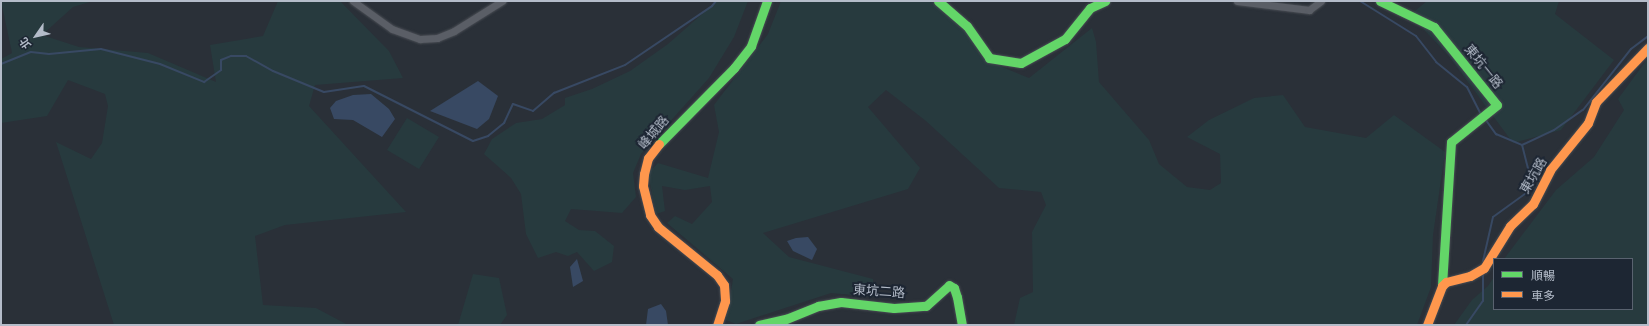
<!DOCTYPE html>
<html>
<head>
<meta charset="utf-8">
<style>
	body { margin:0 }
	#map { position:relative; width:1649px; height:326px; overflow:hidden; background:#2a3038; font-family:Karla,"Noto Sans TC",sans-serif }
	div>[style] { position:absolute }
	.green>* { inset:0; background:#273a3e }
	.water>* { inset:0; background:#384963 }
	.stream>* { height:2px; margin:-1px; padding:0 1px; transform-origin:1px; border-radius:1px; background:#384963 }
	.roads { filter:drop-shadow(0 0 1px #484c53) drop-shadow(0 0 1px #484c53) }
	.street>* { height:7px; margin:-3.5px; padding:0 3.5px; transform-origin:3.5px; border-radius:3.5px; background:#5a5e66 }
	.fast>* { height:9px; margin:-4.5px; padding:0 4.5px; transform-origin:4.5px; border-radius:4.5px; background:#63d668 }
	.slow>* { height:9px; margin:-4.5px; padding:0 4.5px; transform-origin:4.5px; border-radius:4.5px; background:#ff974d }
	span { translate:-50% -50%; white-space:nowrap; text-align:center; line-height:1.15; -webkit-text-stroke:4px #1d2633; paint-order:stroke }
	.street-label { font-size:13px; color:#b4bcc9 }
	.frame { position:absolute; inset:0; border:2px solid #b4bcc9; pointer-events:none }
	.legend { position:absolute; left:1493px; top:258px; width:140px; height:52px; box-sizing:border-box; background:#1d2633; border:1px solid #59626f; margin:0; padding:5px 7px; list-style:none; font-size:12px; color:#b4bcc9 }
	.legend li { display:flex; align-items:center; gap:8px; height:20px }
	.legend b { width:20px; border:1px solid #59626f }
	.north { position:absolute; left:16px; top:16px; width:40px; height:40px; -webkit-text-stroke:3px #1d2633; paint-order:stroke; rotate:236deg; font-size:11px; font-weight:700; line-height:16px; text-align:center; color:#b4bcc9 }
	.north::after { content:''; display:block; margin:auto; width:14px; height:18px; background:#b4bcc9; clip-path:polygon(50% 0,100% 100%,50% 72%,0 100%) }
</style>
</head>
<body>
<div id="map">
	<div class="green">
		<div style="clip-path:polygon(1px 1px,93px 1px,73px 7px,42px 35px,79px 47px,148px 53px,216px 82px,210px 45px,263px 36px,278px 1px,340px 1px,389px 51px,403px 78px,315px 85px,309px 106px,406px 212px,285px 225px,255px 236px,263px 305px,316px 308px,348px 325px,114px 325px,56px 142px,91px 159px,102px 143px,108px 106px,105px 94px,68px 80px,47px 116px,1px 123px,1px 59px,12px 53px)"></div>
		<div style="clip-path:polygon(717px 1px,748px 1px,734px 37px,709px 78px,641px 154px,633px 173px,636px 197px,622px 213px,571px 209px,565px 221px,579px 230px,595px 231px,614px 246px,612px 262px,594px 271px,577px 252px,568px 256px,556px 252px,538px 258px,526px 234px,521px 194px,511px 178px,484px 154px,492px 139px,516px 123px,542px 119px,565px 105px,565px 98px,592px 89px,630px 71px,668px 44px)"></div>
		<div style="clip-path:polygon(781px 1px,935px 1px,965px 30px,985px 60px,1029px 78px,1092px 28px,1096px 42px,1099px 82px,1149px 140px,1159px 164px,1187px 187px,1210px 190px,1221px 183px,1220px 154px,1187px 137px,1209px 120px,1254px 98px,1283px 95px,1305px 127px,1366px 138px,1394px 115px,1445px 152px,1433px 235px,1431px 287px,1417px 325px,1014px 325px,1020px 298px,1033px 292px,1032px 232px,1046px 205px,1041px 192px,999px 188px,926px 121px,886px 90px,868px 107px,920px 168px,908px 189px,763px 233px,789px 257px,873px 279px,874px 297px,831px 293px,736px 324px,726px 320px,733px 279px,667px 223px,675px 216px,692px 224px,712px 202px,710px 186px,685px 190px,662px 186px,665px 211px,656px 214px,648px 173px,658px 163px,708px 178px,719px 132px,714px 105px,768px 34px)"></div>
		<div style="clip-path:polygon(1427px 1px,1559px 1px,1555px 14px,1614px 60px,1561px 130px,1513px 143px,1448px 55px,1410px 15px)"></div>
		<div style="clip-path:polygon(1648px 58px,1648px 325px,1454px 325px,1472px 300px,1488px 286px,1494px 277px,1494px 309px,1632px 309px,1632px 259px,1504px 259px,1556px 190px,1594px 157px,1624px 110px,1618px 99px)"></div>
		<div style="clip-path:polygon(407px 118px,439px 137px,419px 169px,387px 150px)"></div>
		<div style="clip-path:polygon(473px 274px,499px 278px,507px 315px,500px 325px,458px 325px)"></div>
	</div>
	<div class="water">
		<div style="clip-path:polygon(478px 81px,498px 96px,489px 119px,477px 129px,430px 111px)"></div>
		<div style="clip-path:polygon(371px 94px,389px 109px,395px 119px,382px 137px,353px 120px,334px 119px,330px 108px,336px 101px,353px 95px)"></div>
		<div style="clip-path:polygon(808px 237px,817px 249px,812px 260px,793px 251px,787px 241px,796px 238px)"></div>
		<div style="clip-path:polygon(577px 259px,583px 281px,573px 287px,570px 267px)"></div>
		<div style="clip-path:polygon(661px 304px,666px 311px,668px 325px,646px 325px,648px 309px)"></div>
	</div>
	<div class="stream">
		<div style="left:1360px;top:1px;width:66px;rotate:32deg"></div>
		<div style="left:1416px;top:36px;width:33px;rotate:52deg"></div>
		<div style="left:1436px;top:62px;width:40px;rotate:39deg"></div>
		<div style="left:1467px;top:87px;width:30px;rotate:63deg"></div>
		<div style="left:1px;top:64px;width:32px;rotate:-22deg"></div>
		<div style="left:31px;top:52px;width:18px;rotate:6deg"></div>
		<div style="left:49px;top:54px;width:52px;rotate:-5.5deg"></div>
		<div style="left:101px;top:49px;width:61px;rotate:14.3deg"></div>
		<div style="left:160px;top:64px;width:48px;rotate:22.2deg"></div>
		<div style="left:204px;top:82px;width:21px;rotate:-35deg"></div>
		<div style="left:221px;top:70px;width:10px;rotate:-90deg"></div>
		<div style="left:221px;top:60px;width:11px;rotate:-22deg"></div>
		<div style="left:231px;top:56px;width:15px"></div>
		<div style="left:246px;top:56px;width:31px;rotate:29deg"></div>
		<div style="left:273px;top:71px;width:55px;rotate:22.4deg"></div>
		<div style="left:324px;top:92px;width:40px;rotate:-8.5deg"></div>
		<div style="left:364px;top:86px;width:122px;rotate:26.8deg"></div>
		<div style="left:473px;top:141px;width:16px;rotate:-18deg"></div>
		<div style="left:488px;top:136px;width:21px;rotate:-39deg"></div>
		<div style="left:504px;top:123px;width:21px;rotate:-65deg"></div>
		<div style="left:513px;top:104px;width:21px;rotate:19deg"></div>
		<div style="left:533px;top:111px;width:28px;rotate:-41deg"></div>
		<div style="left:554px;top:93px;width:76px;rotate:-21.5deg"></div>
		<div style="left:625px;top:65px;width:105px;rotate:-34.1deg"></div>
		<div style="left:712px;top:6px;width:6px;rotate:-51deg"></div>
		<div style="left:1485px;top:119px;width:19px;rotate:54deg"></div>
		<div style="left:1496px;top:134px;width:28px;rotate:23deg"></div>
		<div style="left:1483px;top:261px;width:45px;rotate:-77.2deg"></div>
		<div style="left:1493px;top:217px;width:49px;rotate:-35.9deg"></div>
		<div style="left:1533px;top:188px;width:44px;rotate:-104.3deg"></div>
		<div style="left:1522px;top:145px;width:35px;rotate:-25deg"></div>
		<div style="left:1554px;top:130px;width:35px;rotate:-35deg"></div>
		<div style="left:1583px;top:110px;width:78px;rotate:-51.8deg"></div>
		<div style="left:1631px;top:49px;width:21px;rotate:-37deg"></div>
		<div style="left:1466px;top:325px;width:29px;rotate:-55deg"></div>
		<div style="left:1483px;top:301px;width:27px;rotate:-90deg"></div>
	</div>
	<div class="roads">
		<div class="street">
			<div style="left:353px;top:1px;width:48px;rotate:35.7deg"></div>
			<div style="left:392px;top:29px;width:30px;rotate:20deg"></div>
			<div style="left:420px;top:39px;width:17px;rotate:-3deg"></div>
			<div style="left:437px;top:38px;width:18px;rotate:-22deg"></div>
			<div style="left:454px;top:31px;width:57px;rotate:-32deg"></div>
			<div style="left:1237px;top:1px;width:73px;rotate:7.1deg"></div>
			<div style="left:1309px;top:10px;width:15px;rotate:-37deg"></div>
		</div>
		<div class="fast">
			<div style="left:938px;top:1px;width:38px;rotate:41deg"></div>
			<div style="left:967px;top:26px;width:39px;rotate:55deg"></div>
			<div style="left:989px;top:58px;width:32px;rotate:9deg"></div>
			<div style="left:1021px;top:63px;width:50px;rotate:-28.6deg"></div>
			<div style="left:1065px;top:39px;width:40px;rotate:-51deg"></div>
			<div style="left:1090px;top:8px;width:17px;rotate:-25deg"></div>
			<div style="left:1380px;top:1px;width:60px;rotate:25.7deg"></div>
			<div style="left:1434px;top:27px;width:100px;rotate:51.1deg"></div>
			<div style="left:1497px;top:105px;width:59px;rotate:141.2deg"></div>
			<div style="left:1451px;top:142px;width:144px;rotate:93.6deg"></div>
			<div style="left:659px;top:144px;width:107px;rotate:-45.4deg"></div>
			<div style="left:734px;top:68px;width:28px;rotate:-52deg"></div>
			<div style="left:751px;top:46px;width:48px;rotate:-70.4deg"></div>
			<div style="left:759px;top:325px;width:28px;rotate:-13deg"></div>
			<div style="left:786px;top:319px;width:35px;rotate:-22deg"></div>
			<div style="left:818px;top:306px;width:23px;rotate:-10deg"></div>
			<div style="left:841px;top:302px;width:53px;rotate:6.5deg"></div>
			<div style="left:894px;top:308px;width:32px;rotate:-4deg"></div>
			<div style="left:926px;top:306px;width:31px;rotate:-42deg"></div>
			<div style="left:949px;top:285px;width:6px;rotate:31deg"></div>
			<div style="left:954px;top:288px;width:9px;rotate:72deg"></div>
			<div style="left:957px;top:297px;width:28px;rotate:80deg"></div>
		</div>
		<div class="slow">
			<div style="left:659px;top:144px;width:18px;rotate:128deg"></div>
			<div style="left:648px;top:158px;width:16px;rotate:104deg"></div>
			<div style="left:644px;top:174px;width:12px;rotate:95deg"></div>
			<div style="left:643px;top:186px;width:30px;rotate:76deg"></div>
			<div style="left:650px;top:215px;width:14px;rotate:56deg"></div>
			<div style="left:658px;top:227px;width:76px;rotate:39.1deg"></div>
			<div style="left:717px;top:275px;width:12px;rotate:55deg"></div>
			<div style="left:724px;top:285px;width:16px;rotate:86deg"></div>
			<div style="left:725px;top:301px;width:25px;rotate:108deg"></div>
			<div style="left:1427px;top:325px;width:42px;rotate:-69deg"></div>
			<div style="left:1442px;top:286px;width:6px;rotate:-45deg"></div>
			<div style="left:1446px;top:282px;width:25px;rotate:-14deg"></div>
			<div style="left:1470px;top:276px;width:16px;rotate:-30deg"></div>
			<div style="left:1484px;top:268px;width:49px;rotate:-58.2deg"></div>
			<div style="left:1510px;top:226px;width:32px;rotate:-44deg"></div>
			<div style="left:1533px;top:204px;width:38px;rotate:-63deg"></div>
			<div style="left:1550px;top:170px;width:60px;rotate:-51deg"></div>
			<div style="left:1588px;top:123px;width:22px;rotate:-69deg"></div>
			<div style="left:1596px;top:102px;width:75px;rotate:-46.1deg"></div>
		</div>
	</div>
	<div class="street-label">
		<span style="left:1483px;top:67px;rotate:51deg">東坑一路</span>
		<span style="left:654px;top:133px;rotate:-50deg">峰城路</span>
		<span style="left:1534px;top:176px;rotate:-60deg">東坑路</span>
		<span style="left:879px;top:292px;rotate:4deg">東坑二路</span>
	</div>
	<div class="frame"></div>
	<ul class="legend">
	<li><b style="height:5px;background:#63d668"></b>順暢</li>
	<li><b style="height:5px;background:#ff974d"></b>車多</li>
	</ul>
	<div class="north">北</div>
</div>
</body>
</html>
